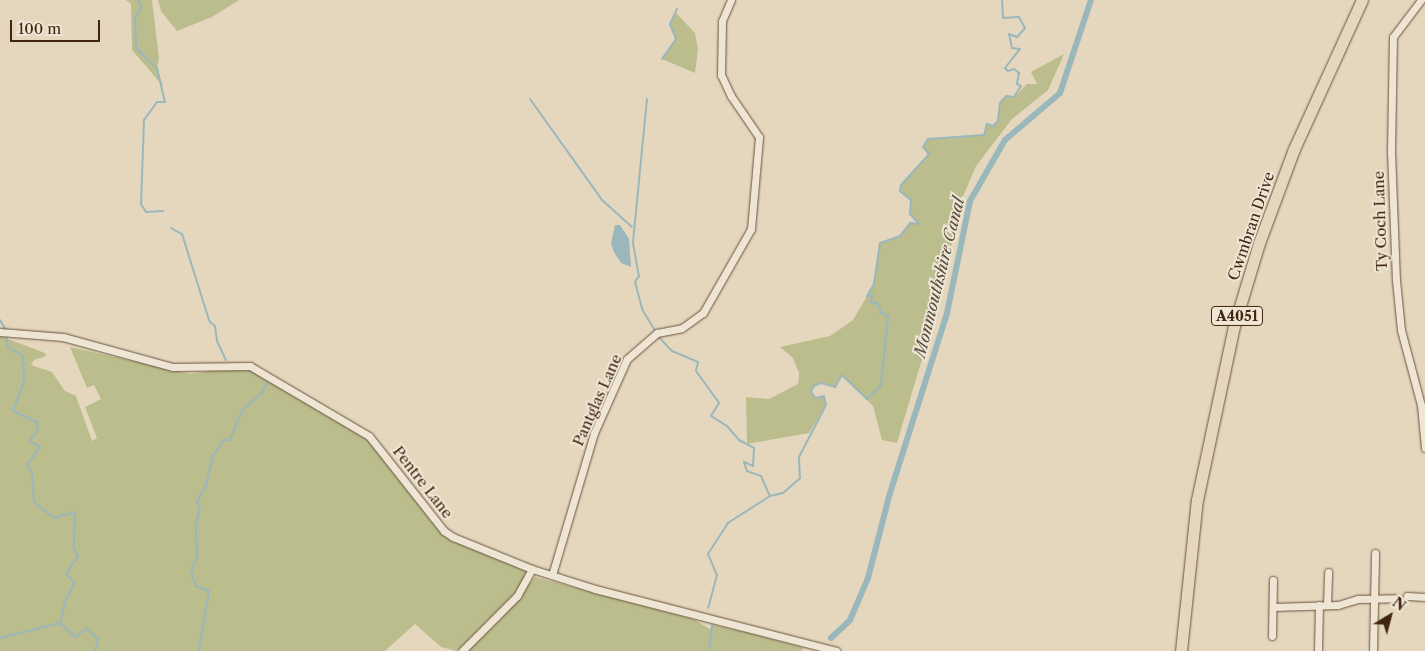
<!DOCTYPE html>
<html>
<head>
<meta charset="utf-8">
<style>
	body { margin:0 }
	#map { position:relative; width:1425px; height:651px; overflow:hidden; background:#e5d7be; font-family:"Libre Caslon Text",serif }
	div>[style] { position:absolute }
	.green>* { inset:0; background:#bbbd8d }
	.water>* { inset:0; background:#9ab7bc }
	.stream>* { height:2px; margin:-1px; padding:0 1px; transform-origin:1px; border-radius:1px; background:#9ab7bc }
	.canal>* { height:6px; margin:-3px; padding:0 3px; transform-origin:3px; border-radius:3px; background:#9ab7bc }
	.roads { filter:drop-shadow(0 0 1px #6a523c) drop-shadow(0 0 1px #6a523c) }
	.street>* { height:7px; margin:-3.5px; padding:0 3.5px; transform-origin:3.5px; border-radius:3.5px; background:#eee5d5 }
	.primary>* { height:11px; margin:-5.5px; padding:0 5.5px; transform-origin:5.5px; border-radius:5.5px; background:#e5d7be }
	span { translate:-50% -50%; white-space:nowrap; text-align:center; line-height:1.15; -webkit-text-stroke:4px #eee5d5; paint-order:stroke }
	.shield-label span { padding:1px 4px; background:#eee5d5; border:1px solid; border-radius:4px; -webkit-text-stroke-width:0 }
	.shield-label { font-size:14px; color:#412510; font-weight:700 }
	.street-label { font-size:15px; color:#412510 }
	.water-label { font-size:16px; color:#574a3b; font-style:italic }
	.north { position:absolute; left:1365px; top:591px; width:50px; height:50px; -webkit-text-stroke:4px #eee5d5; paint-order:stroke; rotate:37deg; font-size:14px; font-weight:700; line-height:20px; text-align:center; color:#412510 }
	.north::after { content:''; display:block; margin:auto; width:18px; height:22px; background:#412510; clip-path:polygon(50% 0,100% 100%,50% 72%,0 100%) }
	.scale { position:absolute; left:10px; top:20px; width:90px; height:22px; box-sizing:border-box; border:2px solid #412510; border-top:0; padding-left:6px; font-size:15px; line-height:18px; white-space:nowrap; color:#412510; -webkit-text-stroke:4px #eee5d5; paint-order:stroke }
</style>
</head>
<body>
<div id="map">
	<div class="green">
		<div style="clip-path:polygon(126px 0,152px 0,159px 58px,157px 68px,163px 86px,132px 50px,131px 4px)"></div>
		<div style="clip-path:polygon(158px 0,239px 0,212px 17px,177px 31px,161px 11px)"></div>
		<div style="clip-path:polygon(675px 12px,695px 33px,698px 49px,695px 73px,662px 59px,676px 39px,670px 24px)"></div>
		<div style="clip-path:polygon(1064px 54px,1048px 90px,1012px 119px,976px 166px,958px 208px,948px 266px,940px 266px,940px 286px,928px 339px,897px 443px,882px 440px,873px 406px,842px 375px,835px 387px,821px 383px,814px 386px,811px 391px,815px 398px,824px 396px,826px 405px,809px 433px,747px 444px,746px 397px,769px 399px,798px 384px,799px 373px,793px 358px,780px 347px,830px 336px,853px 320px,874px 284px,880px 243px,900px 236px,910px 223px,918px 224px,910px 214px,911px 200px,900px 191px,901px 185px,929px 154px,923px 147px,928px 139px,984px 135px,987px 124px,993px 126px,998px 121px,1000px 103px,1006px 96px,1014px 97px,1027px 84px,1037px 84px,1031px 72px)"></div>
		<div style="clip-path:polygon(0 336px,45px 353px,46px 356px,34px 360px,31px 365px,52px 372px,65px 391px,76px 396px,92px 441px,97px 438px,85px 407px,101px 399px,94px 385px,87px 388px,70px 347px,190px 374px,232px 368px,260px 374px,366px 439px,381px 453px,440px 531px,528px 572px,518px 590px,457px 651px,441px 647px,415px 624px,385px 651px,0 651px)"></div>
		<div style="clip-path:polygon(535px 577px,693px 619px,710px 629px,712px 625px,746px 632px,804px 648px,801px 651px,467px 651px,501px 619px)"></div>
	</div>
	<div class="water">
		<div style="clip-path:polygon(615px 225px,620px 225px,629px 239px,631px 267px,621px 263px,614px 252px,611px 244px)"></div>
	</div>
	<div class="stream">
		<div style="left:138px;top:0;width:9px;rotate:69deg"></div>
		<div style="left:141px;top:8px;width:12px;rotate:121deg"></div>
		<div style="left:135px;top:18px;width:30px;rotate:88deg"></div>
		<div style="left:136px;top:48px;width:29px;rotate:44deg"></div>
		<div style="left:157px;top:68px;width:35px;rotate:77deg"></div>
		<div style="left:165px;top:102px;width:8px;rotate:180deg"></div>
		<div style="left:157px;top:102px;width:22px;rotate:126deg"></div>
		<div style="left:144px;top:120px;width:84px;rotate:92deg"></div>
		<div style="left:141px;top:204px;width:9px;rotate:58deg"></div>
		<div style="left:146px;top:212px;width:17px;rotate:-3deg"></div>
		<div style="left:662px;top:59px;width:24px;rotate:-55deg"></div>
		<div style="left:676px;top:39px;width:16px;rotate:-112deg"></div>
		<div style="left:670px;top:24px;width:17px;rotate:-65deg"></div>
		<div style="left:530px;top:99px;width:124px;rotate:54.5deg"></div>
		<div style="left:602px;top:200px;width:40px;rotate:42deg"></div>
		<div style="left:647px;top:99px;width:145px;rotate:95.6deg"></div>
		<div style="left:633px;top:243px;width:34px;rotate:80deg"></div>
		<div style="left:639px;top:276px;width:7px;rotate:124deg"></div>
		<div style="left:635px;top:282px;width:28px;rotate:75deg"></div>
		<div style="left:642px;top:309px;width:26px;rotate:59deg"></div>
		<div style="left:171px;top:228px;width:13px;rotate:29deg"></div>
		<div style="left:182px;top:234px;width:67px;rotate:72.6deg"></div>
		<div style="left:202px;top:298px;width:25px;rotate:72deg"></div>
		<div style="left:210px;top:322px;width:6px;rotate:39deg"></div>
		<div style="left:215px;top:326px;width:15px;rotate:82deg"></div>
		<div style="left:217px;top:341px;width:21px;rotate:65deg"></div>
		<div style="left:0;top:320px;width:12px;rotate:59deg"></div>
		<div style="left:6px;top:335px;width:12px;rotate:81deg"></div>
		<div style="left:8px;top:347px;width:17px;rotate:31deg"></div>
		<div style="left:23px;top:356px;width:26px;rotate:88deg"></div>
		<div style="left:24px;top:382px;width:31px;rotate:111deg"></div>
		<div style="left:13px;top:411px;width:26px;rotate:25deg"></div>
		<div style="left:37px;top:422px;width:7px;rotate:82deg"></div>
		<div style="left:38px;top:429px;width:14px;rotate:124deg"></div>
		<div style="left:30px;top:441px;width:12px;rotate:31deg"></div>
		<div style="left:40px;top:447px;width:22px;rotate:126deg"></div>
		<div style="left:27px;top:465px;width:10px;rotate:61deg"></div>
		<div style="left:32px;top:474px;width:28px;rotate:86deg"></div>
		<div style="left:34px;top:502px;width:26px;rotate:39deg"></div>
		<div style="left:54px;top:518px;width:22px;rotate:-16deg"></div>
		<div style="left:75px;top:512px;width:37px;rotate:92deg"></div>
		<div style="left:74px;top:549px;width:8px;rotate:60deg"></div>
		<div style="left:78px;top:556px;width:22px;rotate:124deg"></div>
		<div style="left:66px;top:574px;width:13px;rotate:45deg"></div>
		<div style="left:75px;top:583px;width:21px;rotate:118deg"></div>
		<div style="left:65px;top:602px;width:22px;rotate:103deg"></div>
		<div style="left:60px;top:623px;width:21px;rotate:43deg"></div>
		<div style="left:75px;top:637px;width:15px;rotate:-37deg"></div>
		<div style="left:87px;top:628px;width:16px;rotate:47deg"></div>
		<div style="left:98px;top:640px;width:11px;rotate:105deg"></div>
		<div style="left:657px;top:335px;width:22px;rotate:47deg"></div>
		<div style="left:672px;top:351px;width:28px;rotate:23deg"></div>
		<div style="left:698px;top:362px;width:9px;rotate:103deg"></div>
		<div style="left:696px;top:371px;width:39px;rotate:54deg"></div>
		<div style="left:719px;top:403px;width:15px;rotate:122deg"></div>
		<div style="left:711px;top:416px;width:19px;rotate:32deg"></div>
		<div style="left:727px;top:426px;width:18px;rotate:49deg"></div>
		<div style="left:739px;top:440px;width:17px;rotate:28deg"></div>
		<div style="left:754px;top:448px;width:18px;rotate:93deg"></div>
		<div style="left:753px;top:466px;width:10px;rotate:-156deg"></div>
		<div style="left:744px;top:462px;width:9px;rotate:72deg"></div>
		<div style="left:747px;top:471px;width:15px;rotate:20deg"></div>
		<div style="left:761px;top:476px;width:22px;rotate:66deg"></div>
		<div style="left:770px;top:496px;width:50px;rotate:147.3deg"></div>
		<div style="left:728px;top:523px;width:37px;rotate:123deg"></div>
		<div style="left:708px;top:554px;width:23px;rotate:67deg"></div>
		<div style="left:717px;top:575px;width:34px;rotate:105deg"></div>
		<div style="left:244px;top:369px;width:13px;rotate:18deg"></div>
		<div style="left:770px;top:496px;width:13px;rotate:-13deg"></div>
		<div style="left:783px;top:493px;width:23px;rotate:-41deg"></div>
		<div style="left:800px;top:478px;width:21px;rotate:-93deg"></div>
		<div style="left:799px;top:457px;width:59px;rotate:-62.6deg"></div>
		<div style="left:826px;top:405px;width:9px;rotate:-103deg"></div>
		<div style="left:824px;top:396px;width:9px;rotate:167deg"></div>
		<div style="left:815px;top:398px;width:8px;rotate:-120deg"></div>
		<div style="left:811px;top:391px;width:6px;rotate:-59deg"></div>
		<div style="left:814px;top:386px;width:8px;rotate:-23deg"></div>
		<div style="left:821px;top:383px;width:15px;rotate:16deg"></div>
		<div style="left:835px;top:387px;width:14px;rotate:-60deg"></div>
		<div style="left:842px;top:375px;width:35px;rotate:44deg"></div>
		<div style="left:867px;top:399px;width:20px;rotate:-45deg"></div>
		<div style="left:881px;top:385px;width:69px;rotate:-84.2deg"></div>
		<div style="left:888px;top:316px;width:8px;rotate:-157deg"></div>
		<div style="left:881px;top:313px;width:9px;rotate:-108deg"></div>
		<div style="left:878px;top:304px;width:7px;rotate:-164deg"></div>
		<div style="left:871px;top:302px;width:7px;rotate:-74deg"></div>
		<div style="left:873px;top:295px;width:6px;rotate:171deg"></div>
		<div style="left:867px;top:296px;width:14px;rotate:-60deg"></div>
		<div style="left:874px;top:284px;width:41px;rotate:-81.7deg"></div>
		<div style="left:880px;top:243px;width:21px;rotate:-19deg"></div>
		<div style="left:900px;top:236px;width:16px;rotate:-52deg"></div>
		<div style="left:910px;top:223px;width:9px;rotate:6deg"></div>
		<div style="left:919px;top:224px;width:13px;rotate:-132deg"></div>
		<div style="left:910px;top:214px;width:14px;rotate:-86deg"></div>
		<div style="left:911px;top:200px;width:14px;rotate:-141deg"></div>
		<div style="left:900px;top:191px;width:6px;rotate:-81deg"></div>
		<div style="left:901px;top:185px;width:42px;rotate:-47.9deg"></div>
		<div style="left:929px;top:154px;width:9px;rotate:-131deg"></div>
		<div style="left:923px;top:147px;width:9px;rotate:-58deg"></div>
		<div style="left:928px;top:139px;width:56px;rotate:-4.1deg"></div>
		<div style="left:984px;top:135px;width:11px;rotate:-75deg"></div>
		<div style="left:987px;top:124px;width:6px;rotate:18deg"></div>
		<div style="left:993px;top:126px;width:7px;rotate:-45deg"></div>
		<div style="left:998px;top:121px;width:18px;rotate:-84deg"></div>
		<div style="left:1000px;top:103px;width:9px;rotate:-49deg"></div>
		<div style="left:1006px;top:96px;width:8px;rotate:7deg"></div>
		<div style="left:1014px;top:97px;width:13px;rotate:-58deg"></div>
		<div style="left:1021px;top:86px;width:4px;rotate:-153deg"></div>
		<div style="left:1017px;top:84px;width:11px;rotate:-80deg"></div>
		<div style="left:1019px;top:73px;width:6px;rotate:-141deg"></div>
		<div style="left:1014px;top:69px;width:6px;rotate:162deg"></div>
		<div style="left:1008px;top:71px;width:4px;rotate:-135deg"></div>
		<div style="left:1005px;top:68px;width:24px;rotate:-52deg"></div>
		<div style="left:1020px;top:49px;width:8px;rotate:-173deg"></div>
		<div style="left:1012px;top:48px;width:14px;rotate:-102deg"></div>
		<div style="left:1009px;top:34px;width:9px;rotate:21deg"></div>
		<div style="left:1017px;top:37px;width:12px;rotate:-48deg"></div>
		<div style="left:1025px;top:28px;width:13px;rotate:-119deg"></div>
		<div style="left:1019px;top:17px;width:16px;rotate:176deg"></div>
		<div style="left:1003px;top:18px;width:18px;rotate:-93deg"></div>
		<div style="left:0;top:638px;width:62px;rotate:-14deg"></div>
		<div style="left:199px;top:651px;width:61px;rotate:-80.5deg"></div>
		<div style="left:209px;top:591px;width:14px;rotate:-159deg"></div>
		<div style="left:196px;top:586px;width:15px;rotate:-110deg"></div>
		<div style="left:191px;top:572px;width:16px;rotate:-68deg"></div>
		<div style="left:197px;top:557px;width:32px;rotate:-92deg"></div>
		<div style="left:196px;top:525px;width:17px;rotate:-77deg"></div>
		<div style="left:200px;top:508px;width:7px;rotate:-117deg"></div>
		<div style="left:197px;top:502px;width:19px;rotate:-62deg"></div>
		<div style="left:206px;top:485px;width:31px;rotate:-77deg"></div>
		<div style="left:213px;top:455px;width:19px;rotate:-54deg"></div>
		<div style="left:224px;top:440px;width:6px"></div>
		<div style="left:230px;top:440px;width:32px;rotate:-68deg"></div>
		<div style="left:242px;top:410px;width:26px;rotate:-40deg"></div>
		<div style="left:262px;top:393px;width:13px;rotate:-63deg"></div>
		<div style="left:709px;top:651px;width:26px;rotate:-83deg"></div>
	</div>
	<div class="canal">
		<div style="left:831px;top:638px;width:26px;rotate:-43deg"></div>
		<div style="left:850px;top:620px;width:46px;rotate:-66.8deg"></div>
		<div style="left:868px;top:578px;width:88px;rotate:-75.5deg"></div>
		<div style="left:890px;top:493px;width:189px;rotate:-72.4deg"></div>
		<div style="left:947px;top:313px;width:114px;rotate:-78.4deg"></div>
		<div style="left:970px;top:201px;width:70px;rotate:-60.2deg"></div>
		<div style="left:1005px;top:140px;width:72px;rotate:-40.5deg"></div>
		<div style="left:1060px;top:93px;width:98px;rotate:-71.6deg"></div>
	</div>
	<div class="roads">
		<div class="street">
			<div style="left:1421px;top:0;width:46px;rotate:127.1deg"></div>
			<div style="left:1393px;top:37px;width:114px;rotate:91deg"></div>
			<div style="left:1391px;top:151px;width:129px;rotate:87.8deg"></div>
			<div style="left:1396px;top:280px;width:50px;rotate:84.3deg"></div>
			<div style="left:1401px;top:330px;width:78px;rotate:75.1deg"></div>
			<div style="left:1421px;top:405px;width:43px;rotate:84.7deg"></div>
			<div style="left:0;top:332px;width:63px;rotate:4.5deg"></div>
			<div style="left:63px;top:337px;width:114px;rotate:15.3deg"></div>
			<div style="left:173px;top:367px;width:77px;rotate:-0.7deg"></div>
			<div style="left:250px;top:366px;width:138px;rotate:30.5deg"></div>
			<div style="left:369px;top:436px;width:121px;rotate:51.7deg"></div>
			<div style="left:444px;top:531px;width:11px;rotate:34deg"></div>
			<div style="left:453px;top:537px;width:85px;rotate:22.1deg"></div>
			<div style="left:532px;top:569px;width:66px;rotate:17.6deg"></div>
			<div style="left:595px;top:589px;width:249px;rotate:14.4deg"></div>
			<div style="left:552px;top:575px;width:148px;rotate:-73.5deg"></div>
			<div style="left:594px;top:433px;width:81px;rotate:-66deg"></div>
			<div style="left:627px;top:359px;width:40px;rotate:-41deg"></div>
			<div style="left:657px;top:333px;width:25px;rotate:-11deg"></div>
			<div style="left:682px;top:328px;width:26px;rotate:-36deg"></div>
			<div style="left:703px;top:313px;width:97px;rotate:-60.3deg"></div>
			<div style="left:751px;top:229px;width:92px;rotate:-85deg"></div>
			<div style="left:759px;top:137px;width:50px;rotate:-124.3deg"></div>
			<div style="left:731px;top:96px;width:23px;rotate:-115deg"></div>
			<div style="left:721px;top:75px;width:54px;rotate:-88.9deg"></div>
			<div style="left:722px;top:21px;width:23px;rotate:-67deg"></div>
			<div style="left:1407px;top:596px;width:18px;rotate:3deg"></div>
			<div style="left:1327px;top:605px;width:33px;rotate:-88deg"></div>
			<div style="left:1273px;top:607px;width:65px;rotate:-1.8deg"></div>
			<div style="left:1338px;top:605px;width:21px;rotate:-17deg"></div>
			<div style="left:1358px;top:599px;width:39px;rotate:-1deg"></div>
			<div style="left:1272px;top:636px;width:56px;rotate:-89deg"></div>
			<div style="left:462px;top:651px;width:78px;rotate:-45deg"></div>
			<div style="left:517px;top:596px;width:31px;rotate:-61deg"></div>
			<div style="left:1318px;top:651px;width:46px;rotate:-88.8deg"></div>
			<div style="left:1373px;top:651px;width:98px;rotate:-88.8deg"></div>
		</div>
		<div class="primary">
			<div style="left:1181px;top:651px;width:152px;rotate:-84deg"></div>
			<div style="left:1197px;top:500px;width:178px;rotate:-78deg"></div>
			<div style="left:1234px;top:326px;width:87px;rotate:-73.2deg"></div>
			<div style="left:1259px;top:243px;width:100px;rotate:-69.6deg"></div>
			<div style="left:1294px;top:149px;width:164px;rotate:-65.5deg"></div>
		</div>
	</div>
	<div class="shield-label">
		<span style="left:1237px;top:316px">A4051</span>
	</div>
	<div class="street-label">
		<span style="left:1380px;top:221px;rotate:-92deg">Ty Coch Lane</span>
		<span style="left:1251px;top:226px;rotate:-71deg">Cwmbran Drive</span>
		<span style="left:597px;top:400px;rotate:-66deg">Pantglas Lane</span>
		<span style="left:423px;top:482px;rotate:52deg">Pentre Lane</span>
	</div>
	<div class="water-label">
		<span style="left:939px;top:277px;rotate:-76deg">Monmouthshire Canal</span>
	</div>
	<div class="north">N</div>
	<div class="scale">100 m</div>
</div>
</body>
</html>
